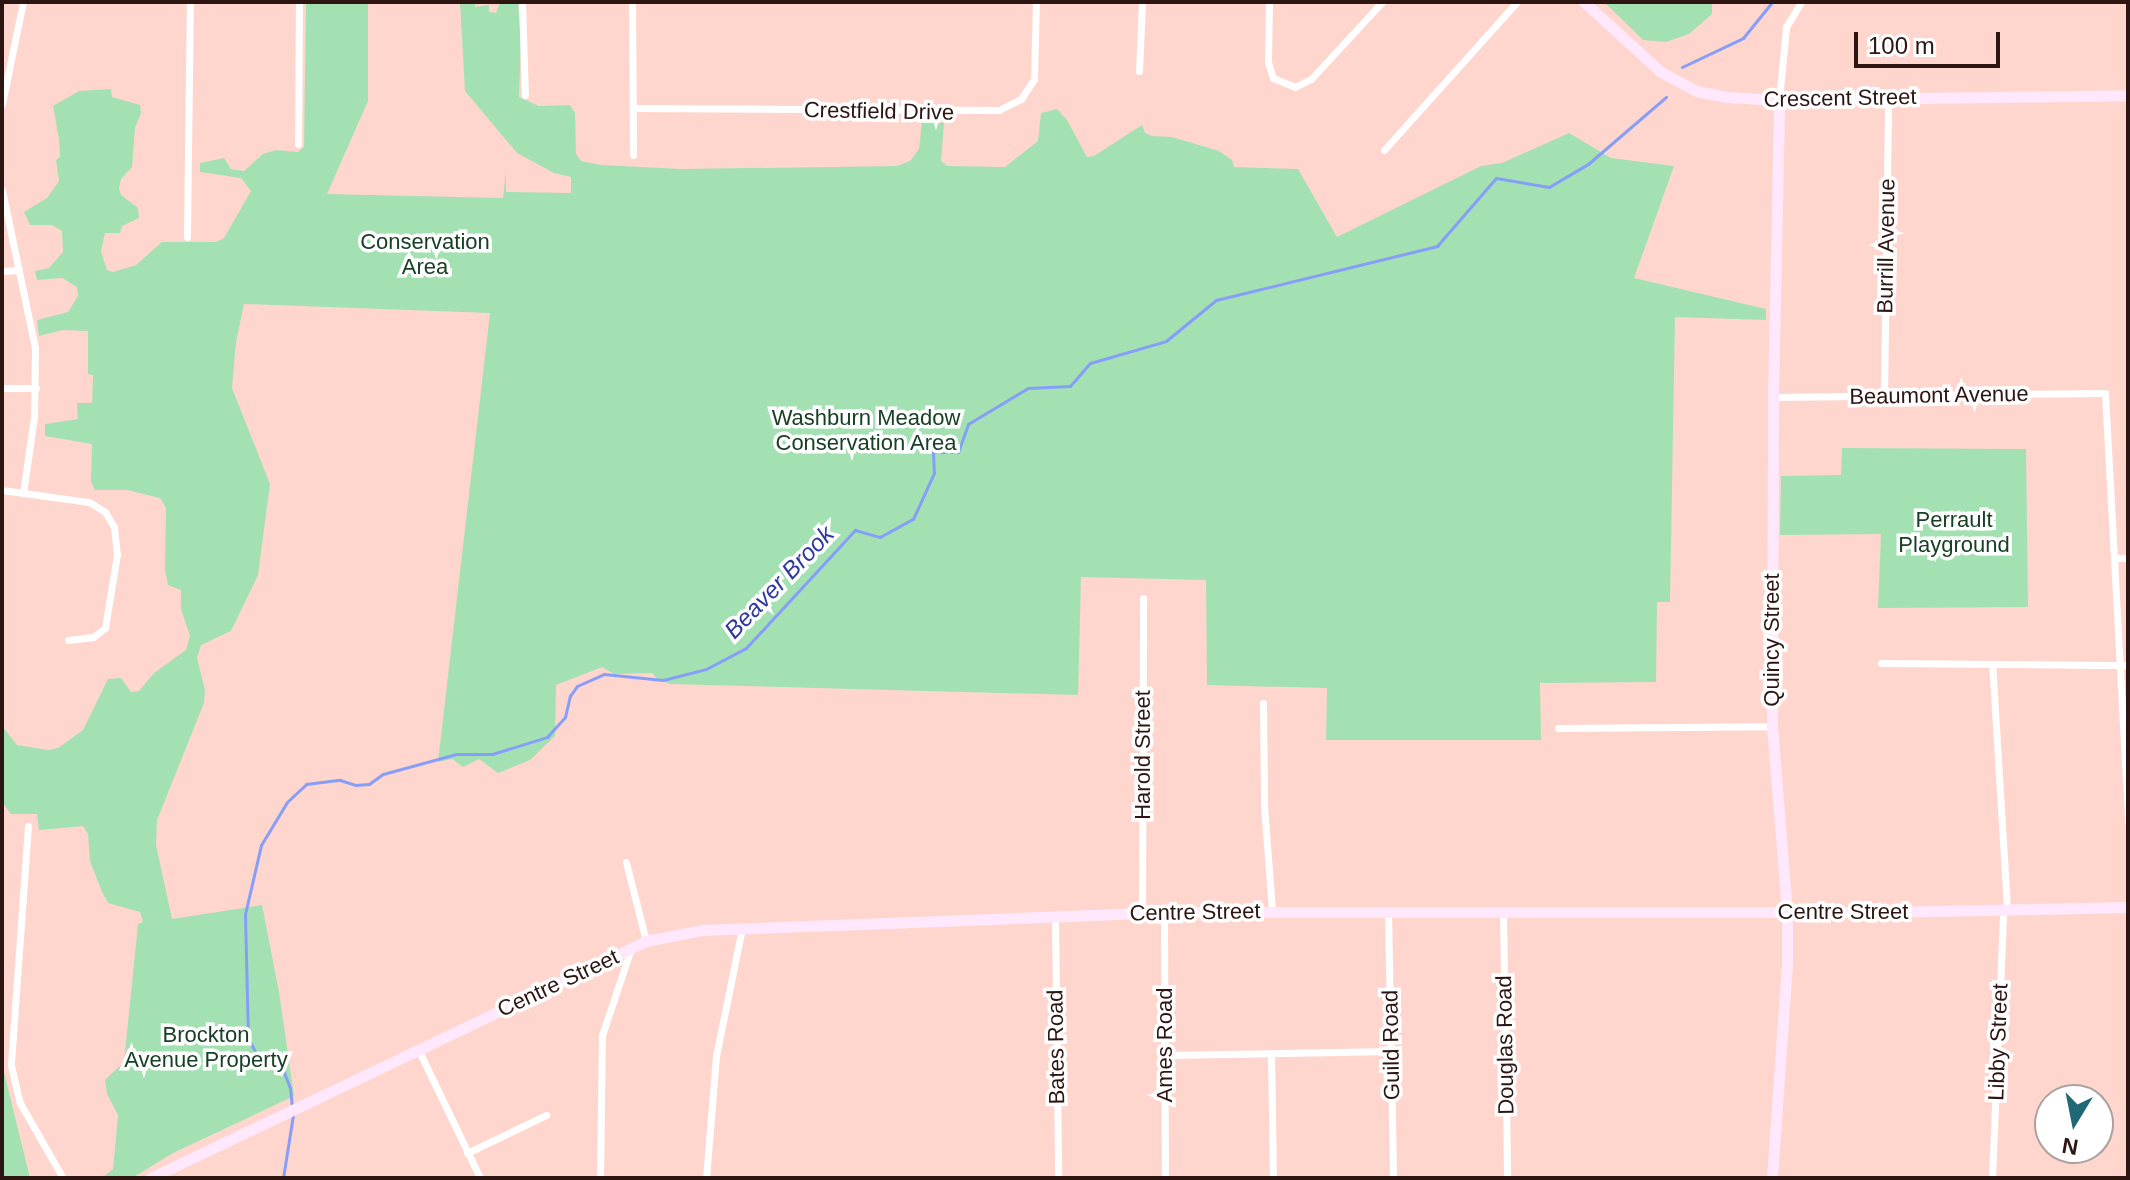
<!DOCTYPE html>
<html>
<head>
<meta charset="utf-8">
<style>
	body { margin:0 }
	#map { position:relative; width:2130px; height:1180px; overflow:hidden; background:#ffd6ce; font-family:Arial,sans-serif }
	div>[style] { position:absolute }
	.green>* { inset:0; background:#a3e1b2 }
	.stream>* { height:3px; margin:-1.5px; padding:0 1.5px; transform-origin:1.5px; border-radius:1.5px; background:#879ef9 }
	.minor>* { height:7px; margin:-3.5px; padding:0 3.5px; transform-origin:3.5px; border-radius:3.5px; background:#fff }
	.secondary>* { height:11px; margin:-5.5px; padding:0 5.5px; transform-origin:5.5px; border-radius:5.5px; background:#ffe8fc }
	span { translate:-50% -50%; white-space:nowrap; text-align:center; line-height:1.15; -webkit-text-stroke:7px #fff; paint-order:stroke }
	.street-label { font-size:22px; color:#2d1612 }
	.park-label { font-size:22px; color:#184025 }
	.water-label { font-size:24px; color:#2d389f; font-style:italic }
	.frame { position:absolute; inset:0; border:4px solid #2d1612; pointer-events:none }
	.north { position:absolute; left:2034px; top:1084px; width:80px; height:80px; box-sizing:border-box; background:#fff; border:2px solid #aba2a0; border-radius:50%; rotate:190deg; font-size:22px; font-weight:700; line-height:32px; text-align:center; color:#2d1612 }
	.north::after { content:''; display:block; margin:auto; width:28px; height:36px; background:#206875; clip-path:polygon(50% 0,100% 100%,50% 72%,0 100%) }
	.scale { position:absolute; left:1854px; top:32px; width:146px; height:36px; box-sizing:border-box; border:4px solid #2d1612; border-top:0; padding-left:10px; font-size:24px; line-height:28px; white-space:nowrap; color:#2d1612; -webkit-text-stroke:6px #fff; paint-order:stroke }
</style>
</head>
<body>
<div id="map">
	<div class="green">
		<div style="clip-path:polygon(306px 2px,368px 2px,368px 101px,327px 194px,503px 198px,506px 171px,506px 192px,571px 193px,571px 177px,554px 173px,517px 153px,465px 91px,460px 2px,475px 2px,475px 7px,489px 5px,489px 12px,496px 13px,500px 2px,518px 2px,521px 41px,519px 97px,539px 106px,570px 105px,575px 113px,576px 154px,581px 161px,601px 165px,682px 169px,897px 166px,910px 161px,919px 149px,922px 122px,944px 123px,941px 161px,947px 166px,1005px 167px,1038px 141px,1041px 113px,1057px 109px,1067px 120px,1087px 157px,1094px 156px,1142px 125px,1145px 133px,1152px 136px,1172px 137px,1219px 151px,1232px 160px,1234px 167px,1298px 169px,1337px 237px,1481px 166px,1502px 163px,1569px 133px,1611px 158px,1674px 166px,1634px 278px,1766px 309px,1766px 320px,1675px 317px,1670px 602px,1657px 602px,1656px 682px,1540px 683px,1541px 740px,1326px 740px,1327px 688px,1207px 685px,1206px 580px,1081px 577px,1078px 695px,670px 684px,658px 680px,652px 673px,614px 674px,602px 667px,556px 685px,555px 736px,530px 760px,498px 773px,479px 759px,463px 767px,452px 759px,438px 762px,490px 313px,244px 304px,236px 342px,232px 388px,270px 484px,258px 575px,231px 631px,201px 645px,197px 658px,205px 690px,204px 703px,157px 820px,156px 845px,172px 919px,262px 905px,279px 992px,294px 1096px,173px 1153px,132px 1178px,102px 1178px,113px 1169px,118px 1115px,107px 1094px,105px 1080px,124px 1062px,138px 924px,143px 922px,140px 912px,108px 903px,102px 892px,90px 861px,88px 834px,83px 826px,39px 830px,37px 814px,11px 814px,2px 802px,2px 726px,17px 745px,48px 750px,58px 748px,83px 730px,108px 679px,121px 678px,131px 692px,139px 691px,154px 673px,186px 650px,190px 636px,181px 609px,181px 590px,168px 585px,165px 570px,166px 508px,160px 498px,127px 490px,95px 490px,91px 482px,92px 444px,45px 436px,45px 424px,78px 419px,77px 403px,92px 403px,93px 375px,88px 374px,88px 331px,63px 330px,39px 336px,37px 320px,68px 312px,78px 296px,77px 287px,62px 278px,37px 280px,35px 271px,49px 268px,63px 252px,62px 231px,52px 225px,30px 225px,24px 212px,47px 198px,59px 181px,56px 160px,60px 157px,59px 139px,53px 106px,79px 91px,111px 89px,112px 97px,140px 105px,141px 113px,135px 128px,132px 167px,121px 179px,119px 188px,121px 195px,138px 208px,139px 218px,122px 226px,120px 233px,105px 233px,101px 251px,107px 270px,113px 272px,136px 265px,162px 242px,216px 242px,224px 238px,251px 191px,241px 178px,200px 172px,200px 163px,224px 158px,231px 169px,244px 171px,263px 154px,276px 150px,298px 152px,304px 147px)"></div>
		<div style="clip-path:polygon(1604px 2px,1712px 2px,1712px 14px,1689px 34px,1666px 42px,1643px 40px)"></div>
		<div style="clip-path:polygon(1842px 448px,2026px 449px,2028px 607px,1878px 608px,1881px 534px,1780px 535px,1781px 476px,1841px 475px)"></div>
		<div style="clip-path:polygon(2px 1064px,30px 1178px,2px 1178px)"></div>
	</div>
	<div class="stream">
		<div style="left:1682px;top:67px;width:68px;rotate:-25.4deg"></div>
		<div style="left:1743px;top:38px;width:46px;rotate:-51.1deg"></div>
		<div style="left:292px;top:1107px;width:19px;rotate:-96deg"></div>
		<div style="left:290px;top:1088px;width:19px;rotate:-111deg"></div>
		<div style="left:283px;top:1070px;width:30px;rotate:-150deg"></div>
		<div style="left:257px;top:1055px;width:19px;rotate:-118deg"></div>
		<div style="left:248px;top:1038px;width:124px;rotate:-91.4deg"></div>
		<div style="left:245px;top:914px;width:71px;rotate:-76.9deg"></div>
		<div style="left:261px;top:845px;width:50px;rotate:-58.8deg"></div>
		<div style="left:287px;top:802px;width:26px;rotate:-43deg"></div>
		<div style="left:306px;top:784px;width:34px;rotate:-7deg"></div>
		<div style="left:340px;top:780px;width:16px;rotate:18deg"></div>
		<div style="left:355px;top:785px;width:14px;rotate:-4deg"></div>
		<div style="left:369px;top:784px;width:17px;rotate:-36deg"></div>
		<div style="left:383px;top:774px;width:76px;rotate:-15.3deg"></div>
		<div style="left:456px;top:754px;width:36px"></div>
		<div style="left:492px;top:754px;width:58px;rotate:-17.2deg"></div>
		<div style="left:547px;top:737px;width:27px;rotate:-48deg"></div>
		<div style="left:565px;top:717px;width:22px;rotate:-77deg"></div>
		<div style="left:570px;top:696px;width:12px;rotate:-55deg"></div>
		<div style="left:577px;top:686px;width:30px;rotate:-24deg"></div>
		<div style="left:604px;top:674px;width:59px;rotate:5.8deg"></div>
		<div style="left:663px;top:680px;width:44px;rotate:-14.3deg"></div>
		<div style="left:706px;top:669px;width:45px;rotate:-27.7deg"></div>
		<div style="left:746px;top:648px;width:161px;rotate:-47.3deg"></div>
		<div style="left:855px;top:530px;width:26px;rotate:16deg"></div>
		<div style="left:880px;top:537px;width:38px;rotate:-29deg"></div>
		<div style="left:913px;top:519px;width:51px;rotate:-65.5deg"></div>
		<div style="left:934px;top:473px;width:21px;rotate:-93deg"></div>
		<div style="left:933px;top:452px;width:25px"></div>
		<div style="left:958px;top:452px;width:30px;rotate:-70deg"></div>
		<div style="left:968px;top:424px;width:70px;rotate:-31deg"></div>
		<div style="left:1028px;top:388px;width:42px;rotate:-2.7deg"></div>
		<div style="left:1070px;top:386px;width:30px;rotate:-49deg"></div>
		<div style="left:1090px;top:363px;width:79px;rotate:-16.1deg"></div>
		<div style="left:1166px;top:341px;width:65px;rotate:-39.4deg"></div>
		<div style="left:1216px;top:300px;width:228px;rotate:-13.7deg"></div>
		<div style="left:1437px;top:246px;width:90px;rotate:-49.1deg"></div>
		<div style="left:1496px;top:178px;width:54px;rotate:9.6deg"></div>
		<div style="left:1549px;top:187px;width:45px;rotate:-30.5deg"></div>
		<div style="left:1588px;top:164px;width:103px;rotate:-40.7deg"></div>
		<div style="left:283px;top:1178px;width:64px;rotate:-81deg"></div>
	</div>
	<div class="minor">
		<div style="left:522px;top:2px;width:93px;rotate:88.2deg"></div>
		<div style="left:632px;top:2px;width:153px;rotate:89.6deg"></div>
		<div style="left:1269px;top:2px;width:60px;rotate:91deg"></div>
		<div style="left:1268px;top:62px;width:17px;rotate:73deg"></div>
		<div style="left:1273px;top:78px;width:24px;rotate:22deg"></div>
		<div style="left:1295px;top:87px;width:18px;rotate:-27deg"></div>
		<div style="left:1311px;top:79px;width:105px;rotate:-47.3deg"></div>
		<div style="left:1139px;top:71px;width:69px;rotate:-87.5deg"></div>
		<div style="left:1779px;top:100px;width:73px;rotate:-84.5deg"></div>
		<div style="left:1786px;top:27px;width:29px;rotate:-59deg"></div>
		<div style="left:2px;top:104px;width:104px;rotate:-78.4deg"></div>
		<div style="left:633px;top:108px;width:366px;rotate:0.3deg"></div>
		<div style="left:999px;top:110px;width:25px;rotate:-27deg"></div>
		<div style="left:1021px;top:99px;width:24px;rotate:-57deg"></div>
		<div style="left:1034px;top:79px;width:77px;rotate:-88.5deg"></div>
		<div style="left:298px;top:144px;width:142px;rotate:-89.6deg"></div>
		<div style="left:1384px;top:150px;width:199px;rotate:-48.1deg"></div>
		<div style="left:2px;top:190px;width:161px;rotate:78.2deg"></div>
		<div style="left:35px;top:348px;width:69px;rotate:90.8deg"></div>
		<div style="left:34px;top:417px;width:77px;rotate:98.2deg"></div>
		<div style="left:187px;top:237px;width:235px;rotate:-89.3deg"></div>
		<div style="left:2px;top:271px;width:17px;rotate:-3deg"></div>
		<div style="left:2px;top:388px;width:34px"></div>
		<div style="left:1884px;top:396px;width:300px;rotate:-89.2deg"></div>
		<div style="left:1773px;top:397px;width:332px;rotate:-0.7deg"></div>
		<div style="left:2105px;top:393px;width:430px;rotate:86.9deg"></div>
		<div style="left:2px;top:490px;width:88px;rotate:7.9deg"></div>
		<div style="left:89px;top:502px;width:19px;rotate:32deg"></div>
		<div style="left:105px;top:512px;width:17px;rotate:59deg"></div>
		<div style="left:114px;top:527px;width:27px;rotate:84deg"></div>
		<div style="left:117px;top:554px;width:75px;rotate:99.2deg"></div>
		<div style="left:105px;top:628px;width:15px;rotate:143deg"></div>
		<div style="left:93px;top:637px;width:25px;rotate:173deg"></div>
		<div style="left:2114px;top:558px;width:14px"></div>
		<div style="left:1881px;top:663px;width:247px;rotate:0.5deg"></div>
		<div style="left:1263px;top:703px;width:103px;rotate:89.4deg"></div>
		<div style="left:1264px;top:806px;width:105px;rotate:85.6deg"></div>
		<div style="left:1558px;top:728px;width:214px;rotate:-0.5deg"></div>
		<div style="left:28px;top:826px;width:240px;rotate:94.1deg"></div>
		<div style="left:11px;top:1065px;width:39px;rotate:77deg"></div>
		<div style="left:20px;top:1103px;width:86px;rotate:60.2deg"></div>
		<div style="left:626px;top:862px;width:81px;rotate:75.8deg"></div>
		<div style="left:1142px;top:912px;width:314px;rotate:-89.8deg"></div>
		<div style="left:1164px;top:912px;width:266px;rotate:89.8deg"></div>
		<div style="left:1388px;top:912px;width:266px;rotate:88.9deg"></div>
		<div style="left:1503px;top:912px;width:266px;rotate:89.1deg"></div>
		<div style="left:1055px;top:916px;width:262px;rotate:89.3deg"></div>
		<div style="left:418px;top:1049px;width:143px;rotate:64.3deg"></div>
		<div style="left:1271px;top:1053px;width:125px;rotate:89.1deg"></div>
		<div style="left:1165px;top:1055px;width:226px;rotate:-1deg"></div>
		<div style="left:467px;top:1153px;width:88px;rotate:-25.7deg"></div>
		<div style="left:600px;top:1178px;width:143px;rotate:-89.2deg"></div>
		<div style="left:602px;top:1035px;width:91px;rotate:-71.4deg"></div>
		<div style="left:706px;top:1178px;width:122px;rotate:-85.3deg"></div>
		<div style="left:716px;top:1056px;width:131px;rotate:-78.5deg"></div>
		<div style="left:1992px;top:1178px;width:264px;rotate:-87.6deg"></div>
		<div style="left:2003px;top:914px;width:8px;rotate:-60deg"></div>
		<div style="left:2007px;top:907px;width:243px;rotate:-93.5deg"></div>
	</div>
	<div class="secondary">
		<div style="left:1584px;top:2px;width:104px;rotate:42.3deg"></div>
		<div style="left:1661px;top:72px;width:40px;rotate:28deg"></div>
		<div style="left:1696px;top:91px;width:31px;rotate:11deg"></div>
		<div style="left:1726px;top:97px;width:53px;rotate:3.2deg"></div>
		<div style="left:1779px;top:100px;width:349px;rotate:-0.8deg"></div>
		<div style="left:150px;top:1178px;width:550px;rotate:-25.54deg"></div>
		<div style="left:646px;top:941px;width:57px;rotate:-11.1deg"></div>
		<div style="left:702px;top:930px;width:462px;rotate:-2.2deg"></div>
		<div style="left:1164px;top:912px;width:722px"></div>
		<div style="left:1886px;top:912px;width:242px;rotate:-1.2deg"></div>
		<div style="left:1772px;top:1178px;width:213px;rotate:-86deg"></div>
		<div style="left:1787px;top:966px;width:54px;rotate:-90deg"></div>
		<div style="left:1787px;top:912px;width:187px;rotate:-94.6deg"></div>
		<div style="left:1772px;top:726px;width:329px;rotate:-89.8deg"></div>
		<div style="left:1773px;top:397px;width:297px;rotate:-88.8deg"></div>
	</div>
	<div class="street-label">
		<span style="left:1840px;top:98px;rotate:-1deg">Crescent Street</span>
		<span style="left:879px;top:111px;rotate:1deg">Crestfield Drive</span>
		<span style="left:1886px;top:246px;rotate:-89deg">Burrill Avenue</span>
		<span style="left:1939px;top:395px;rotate:-1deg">Beaumont Avenue</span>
		<span style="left:1772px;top:640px;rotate:-90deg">Quincy Street</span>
		<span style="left:1143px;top:755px;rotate:-90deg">Harold Street</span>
		<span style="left:1195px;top:912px;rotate:-1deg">Centre Street</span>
		<span style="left:1843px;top:912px">Centre Street</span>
		<span style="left:558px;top:983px;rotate:-25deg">Centre Street</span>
		<span style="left:1998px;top:1042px;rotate:-88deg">Libby Street</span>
		<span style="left:1165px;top:1045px;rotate:-90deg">Ames Road</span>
		<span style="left:1391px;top:1045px;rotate:-91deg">Guild Road</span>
		<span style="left:1505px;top:1045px;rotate:-91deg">Douglas Road</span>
		<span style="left:1056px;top:1047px;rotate:-91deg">Bates Road</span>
	</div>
	<div class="park-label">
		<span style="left:425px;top:254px">Conservation<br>Area</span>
		<span style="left:866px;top:430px">Washburn Meadow<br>Conservation Area</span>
		<span style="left:1954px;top:532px">Perrault<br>Playground</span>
		<span style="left:206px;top:1047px">Brockton<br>Avenue Property</span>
	</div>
	<div class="water-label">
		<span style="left:779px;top:582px;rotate:-46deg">Beaver Brook</span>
	</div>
	<div class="frame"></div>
	<div class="north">N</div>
	<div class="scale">100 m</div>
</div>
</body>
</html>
